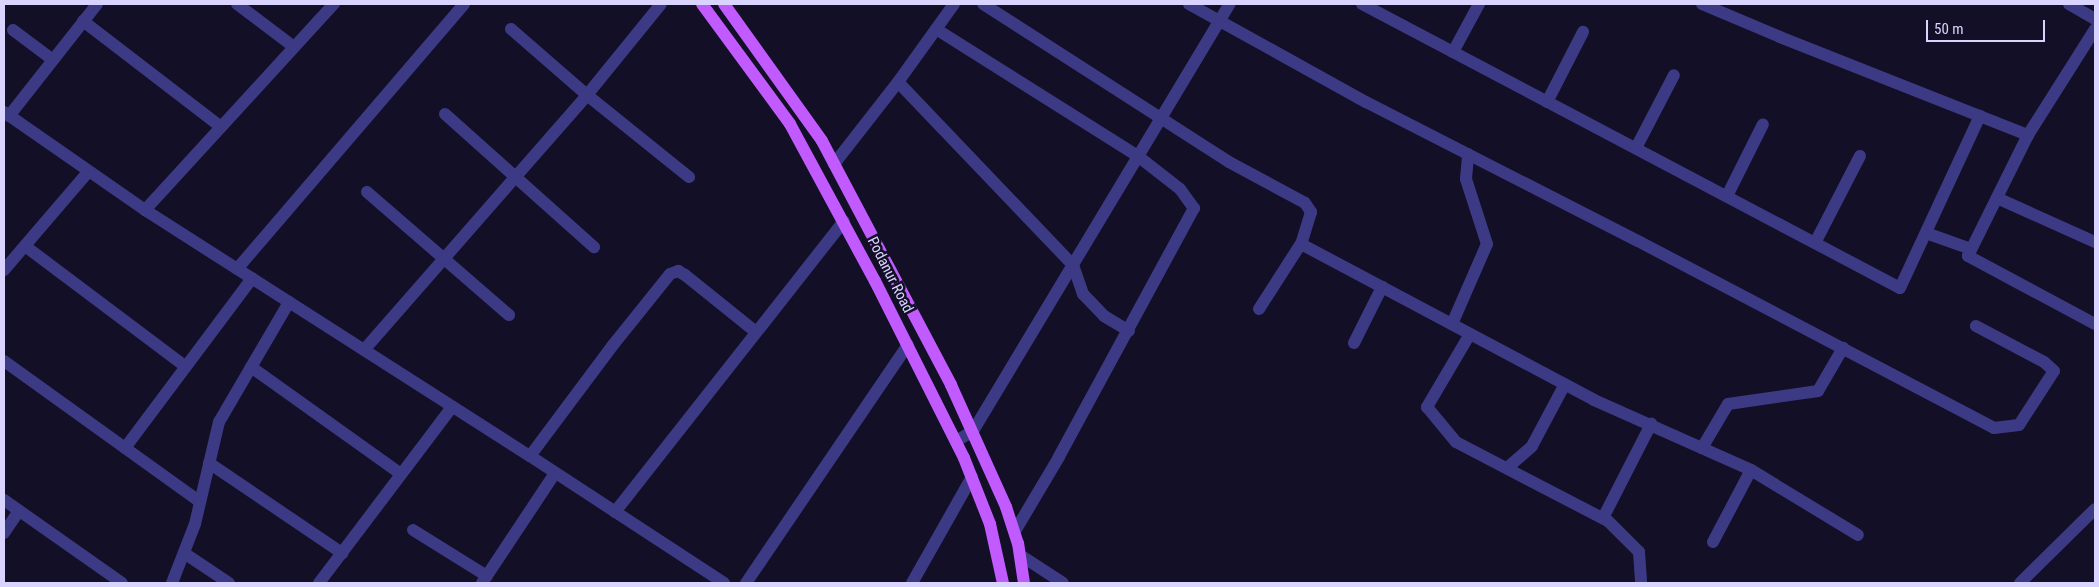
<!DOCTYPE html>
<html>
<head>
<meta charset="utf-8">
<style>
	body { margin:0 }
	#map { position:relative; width:2099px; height:587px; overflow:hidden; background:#130f26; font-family:"Roboto Condensed",sans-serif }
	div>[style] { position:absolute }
	.minor>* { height:12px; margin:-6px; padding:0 6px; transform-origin:6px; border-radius:6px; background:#3d3a85 }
	.primary>* { height:12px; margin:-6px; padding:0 6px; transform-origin:6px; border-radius:6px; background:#c25bff }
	span { translate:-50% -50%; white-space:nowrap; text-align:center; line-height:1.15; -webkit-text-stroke:5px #130f26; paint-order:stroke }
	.street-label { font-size:15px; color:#d9d4ff }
	.frame { position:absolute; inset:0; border:5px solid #d9d4ff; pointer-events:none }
	.scale { position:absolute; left:1926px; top:20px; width:119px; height:22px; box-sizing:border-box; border:2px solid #d9d4ff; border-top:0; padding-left:6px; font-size:15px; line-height:18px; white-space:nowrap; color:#d9d4ff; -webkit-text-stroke:4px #130f26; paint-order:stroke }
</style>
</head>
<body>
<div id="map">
	<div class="minor">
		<div style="left:237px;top:4px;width:71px;rotate:37deg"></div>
		<div style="left:983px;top:4px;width:292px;rotate:32.7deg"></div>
		<div style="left:1229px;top:162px;width:86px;rotate:28.3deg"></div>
		<div style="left:1305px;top:203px;width:11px;rotate:56deg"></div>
		<div style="left:1311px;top:212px;width:34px;rotate:107deg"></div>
		<div style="left:1301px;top:244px;width:332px;rotate:28deg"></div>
		<div style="left:1594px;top:400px;width:172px;rotate:24deg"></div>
		<div style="left:1751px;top:470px;width:125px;rotate:31.3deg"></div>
		<div style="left:1189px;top:4px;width:202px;rotate:29deg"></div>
		<div style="left:1366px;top:102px;width:305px;rotate:27.1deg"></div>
		<div style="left:1638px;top:241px;width:402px;rotate:27.7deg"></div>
		<div style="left:1994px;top:428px;width:25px;rotate:-7deg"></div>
		<div style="left:2019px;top:425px;width:64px;rotate:-57.1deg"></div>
		<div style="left:2054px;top:371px;width:13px;rotate:-138deg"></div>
		<div style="left:2044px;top:362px;width:77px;rotate:-152.1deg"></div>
		<div style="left:1362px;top:4px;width:608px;rotate:27.83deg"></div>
		<div style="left:1900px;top:288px;width:190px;rotate:-65.1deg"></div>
		<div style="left:1702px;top:4px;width:85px;rotate:22.9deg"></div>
		<div style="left:1780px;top:37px;width:267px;rotate:21.6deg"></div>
		<div style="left:2028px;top:135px;width:135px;rotate:116.4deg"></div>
		<div style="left:1968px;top:256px;width:144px;rotate:28.2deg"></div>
		<div style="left:2069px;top:4px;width:30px;rotate:30deg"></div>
		<div style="left:83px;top:21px;width:174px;rotate:37.5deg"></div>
		<div style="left:511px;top:29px;width:101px;rotate:41deg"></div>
		<div style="left:587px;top:95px;width:131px;rotate:38.8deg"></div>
		<div style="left:936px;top:29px;width:240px;rotate:32.2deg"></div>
		<div style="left:1139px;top:157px;width:52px;rotate:38deg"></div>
		<div style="left:1180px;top:189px;width:24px;rotate:54deg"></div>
		<div style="left:1194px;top:208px;width:283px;rotate:118.5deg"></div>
		<div style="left:1059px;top:457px;width:86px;rotate:120.7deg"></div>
		<div style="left:13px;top:30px;width:50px;rotate:36.9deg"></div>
		<div style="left:1453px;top:52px;width:55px;rotate:-61.6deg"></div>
		<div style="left:898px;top:82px;width:253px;rotate:46.3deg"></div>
		<div style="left:1073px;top:265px;width:31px;rotate:71deg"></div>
		<div style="left:1083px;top:294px;width:30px;rotate:46deg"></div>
		<div style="left:1104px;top:316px;width:29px;rotate:31deg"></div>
		<div style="left:1547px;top:102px;width:79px;rotate:-62.8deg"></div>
		<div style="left:4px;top:112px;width:172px;rotate:34.8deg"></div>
		<div style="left:145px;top:210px;width:457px;rotate:32.6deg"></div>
		<div style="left:530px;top:456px;width:232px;rotate:33.2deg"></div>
		<div style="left:445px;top:114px;width:200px;rotate:41.8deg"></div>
		<div style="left:9px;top:116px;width:142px;rotate:-51.8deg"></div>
		<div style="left:2028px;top:135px;width:125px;rotate:-57.7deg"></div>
		<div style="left:1636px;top:148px;width:82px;rotate:-62.5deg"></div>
		<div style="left:834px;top:164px;width:104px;rotate:-52deg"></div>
		<div style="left:898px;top:82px;width:96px;rotate:-54.3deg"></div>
		<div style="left:367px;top:192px;width:188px;rotate:40.9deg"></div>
		<div style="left:1727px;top:196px;width:80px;rotate:-63.4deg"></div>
		<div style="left:1997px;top:198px;width:107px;rotate:24.2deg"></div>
		<div style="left:145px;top:210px;width:280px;rotate:-47.5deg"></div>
		<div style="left:1926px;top:233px;width:48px;rotate:19.6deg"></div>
		<div style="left:1815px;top:243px;width:98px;rotate:-62.7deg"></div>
		<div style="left:25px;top:246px;width:201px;rotate:36.9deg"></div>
		<div style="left:237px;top:269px;width:349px;rotate:-49.4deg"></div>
		<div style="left:4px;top:270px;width:129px;rotate:-49.4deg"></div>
		<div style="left:1259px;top:309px;width:80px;rotate:-57.3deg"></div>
		<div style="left:1452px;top:324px;width:87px;rotate:-66.4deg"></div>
		<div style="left:1487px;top:244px;width:68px;rotate:-107.9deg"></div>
		<div style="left:1466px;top:179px;width:25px;rotate:-85deg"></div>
		<div style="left:1470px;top:334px;width:85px;rotate:120.5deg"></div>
		<div style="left:1427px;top:407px;width:45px;rotate:50.4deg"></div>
		<div style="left:1456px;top:442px;width:171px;rotate:27.5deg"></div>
		<div style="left:1608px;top:521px;width:44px;rotate:45deg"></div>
		<div style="left:1639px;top:552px;width:31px;rotate:86deg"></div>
		<div style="left:1354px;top:343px;width:63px;rotate:-63.4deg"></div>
		<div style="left:364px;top:350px;width:339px;rotate:-48.8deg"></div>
		<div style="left:587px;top:95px;width:117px;rotate:-50.9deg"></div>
		<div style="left:4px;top:361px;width:241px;rotate:35.7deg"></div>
		<div style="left:251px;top:367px;width:184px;rotate:35.5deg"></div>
		<div style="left:956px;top:441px;width:20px;rotate:-30deg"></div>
		<div style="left:973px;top:431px;width:498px;rotate:-59deg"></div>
		<div style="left:125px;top:448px;width:212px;rotate:-53.2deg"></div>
		<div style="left:1702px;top:448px;width:51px;rotate:-59.4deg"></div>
		<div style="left:1728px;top:404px;width:91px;rotate:-8.2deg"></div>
		<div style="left:1818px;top:391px;width:50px;rotate:-59.8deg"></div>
		<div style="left:530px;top:456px;width:139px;rotate:-53.2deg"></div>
		<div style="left:613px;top:345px;width:91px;rotate:-51.2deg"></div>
		<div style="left:670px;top:274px;width:9px;rotate:-21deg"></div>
		<div style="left:678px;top:271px;width:8px;rotate:30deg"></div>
		<div style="left:685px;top:275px;width:91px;rotate:38.8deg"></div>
		<div style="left:209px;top:463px;width:161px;rotate:34.1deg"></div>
		<div style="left:1507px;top:468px;width:33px;rotate:-41deg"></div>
		<div style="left:1532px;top:446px;width:70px;rotate:-62deg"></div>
		<div style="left:4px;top:500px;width:144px;rotate:35.1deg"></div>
		<div style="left:615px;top:512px;width:370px;rotate:-51.8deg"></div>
		<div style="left:1603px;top:518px;width:106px;rotate:-62.9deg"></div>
		<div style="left:413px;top:530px;width:87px;rotate:31.9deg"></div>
		<div style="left:4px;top:533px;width:27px;rotate:-56deg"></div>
		<div style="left:1713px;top:542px;width:81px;rotate:-62.2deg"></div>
		<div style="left:184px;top:553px;width:54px;rotate:33.7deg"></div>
		<div style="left:1020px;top:555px;width:51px;rotate:33.1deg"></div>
		<div style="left:172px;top:583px;width:63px;rotate:-68.7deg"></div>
		<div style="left:195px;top:524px;width:105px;rotate:-76.8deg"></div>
		<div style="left:219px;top:422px;width:139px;rotate:-59.7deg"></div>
		<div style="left:319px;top:583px;width:221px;rotate:-52.9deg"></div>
		<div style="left:482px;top:583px;width:132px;rotate:-56.4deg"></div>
		<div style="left:746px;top:583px;width:288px;rotate:-55.8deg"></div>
		<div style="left:912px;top:583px;width:122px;rotate:-60.5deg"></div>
		<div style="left:2020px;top:583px;width:105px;rotate:-44.6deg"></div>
	</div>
	<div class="primary">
		<div style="left:702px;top:4px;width:149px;rotate:53.7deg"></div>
		<div style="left:790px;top:124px;width:179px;rotate:61.6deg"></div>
		<div style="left:875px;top:281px;width:198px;rotate:63.3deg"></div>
		<div style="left:964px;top:458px;width:71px;rotate:68.5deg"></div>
		<div style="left:990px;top:524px;width:60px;rotate:77.6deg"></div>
		<div style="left:724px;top:4px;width:168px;rotate:54.4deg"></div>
		<div style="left:822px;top:141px;width:276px;rotate:62.1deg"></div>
		<div style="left:951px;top:385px;width:134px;rotate:65.7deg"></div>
		<div style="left:1006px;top:507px;width:38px;rotate:72deg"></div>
		<div style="left:1018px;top:543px;width:40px;rotate:81.5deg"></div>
	</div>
	<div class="street-label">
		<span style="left:890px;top:275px;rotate:63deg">Podanur Road</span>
	</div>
	<div class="frame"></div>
	<div class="scale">50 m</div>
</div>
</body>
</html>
